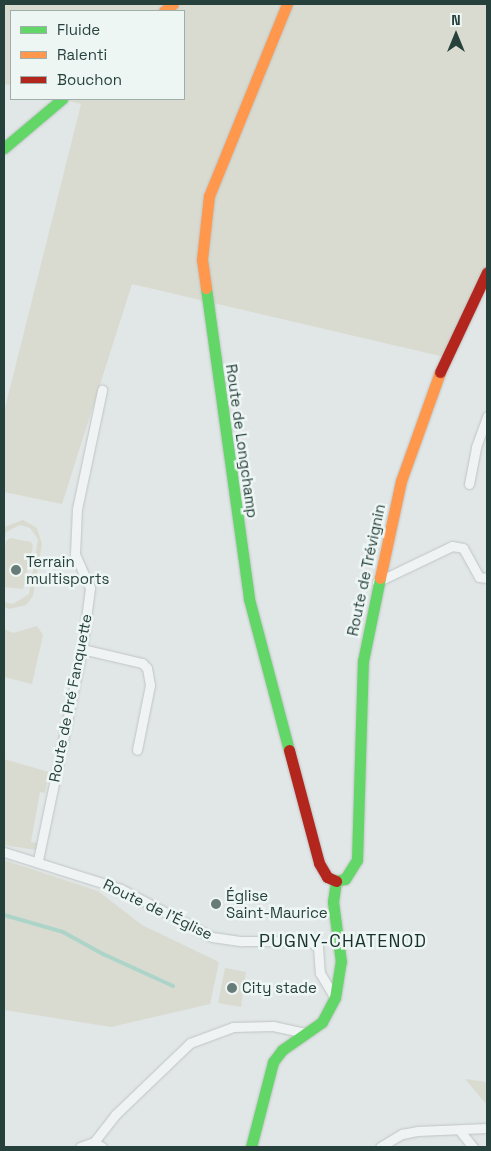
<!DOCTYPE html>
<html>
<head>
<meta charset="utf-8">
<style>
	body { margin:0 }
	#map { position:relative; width:491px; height:1151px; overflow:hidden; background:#e1e6e6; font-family:"Space Grotesk",sans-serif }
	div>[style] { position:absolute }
	.green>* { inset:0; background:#dadbd0 }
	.stream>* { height:4px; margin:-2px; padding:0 2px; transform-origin:2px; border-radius:2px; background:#acd4c9 }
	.roads { filter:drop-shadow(0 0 1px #bfc4c4) drop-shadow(0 0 1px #bfc4c4) }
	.street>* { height:9px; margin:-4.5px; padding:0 4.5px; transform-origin:4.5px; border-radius:4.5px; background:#f0f3f3 }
	.fast>* { height:11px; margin:-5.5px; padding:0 5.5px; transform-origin:5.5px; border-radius:5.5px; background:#63d668 }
	.slow>* { height:11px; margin:-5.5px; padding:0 5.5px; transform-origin:5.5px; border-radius:5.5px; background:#ff974d }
	.jam>* { height:11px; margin:-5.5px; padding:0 5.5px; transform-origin:5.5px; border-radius:5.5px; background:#b3261e }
	.dots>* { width:14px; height:14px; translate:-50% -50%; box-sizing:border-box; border:2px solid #eef6f4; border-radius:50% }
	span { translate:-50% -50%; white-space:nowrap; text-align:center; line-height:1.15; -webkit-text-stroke:5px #eef6f4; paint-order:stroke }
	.street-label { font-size:15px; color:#26413c }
	.poi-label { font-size:15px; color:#26413c }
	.left { translate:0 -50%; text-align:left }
	.quarter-label { font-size:18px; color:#18322e; letter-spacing:1px }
	.frame { position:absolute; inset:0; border:5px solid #26413c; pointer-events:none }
	.legend { position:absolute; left:10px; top:10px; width:175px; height:90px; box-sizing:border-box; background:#eef6f4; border:1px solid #9eaeaa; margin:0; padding:6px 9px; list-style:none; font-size:15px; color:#26413c }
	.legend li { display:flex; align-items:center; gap:10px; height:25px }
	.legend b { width:25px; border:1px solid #9eaeaa }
	.north { position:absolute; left:431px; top:10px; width:50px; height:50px; -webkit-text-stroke:4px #eef6f4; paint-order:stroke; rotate:0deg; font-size:14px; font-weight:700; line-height:20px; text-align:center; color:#26413c }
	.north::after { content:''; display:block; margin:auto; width:18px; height:22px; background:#26413c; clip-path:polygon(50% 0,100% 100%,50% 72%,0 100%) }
</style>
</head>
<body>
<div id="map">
	<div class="green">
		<div style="clip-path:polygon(4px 4px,487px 4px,487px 288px,453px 359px,132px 284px,62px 504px,4px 492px,4px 412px,81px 104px,62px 99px,184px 99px,184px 11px,11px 11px,11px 85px,4px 84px)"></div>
		<div style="clip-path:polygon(23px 520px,37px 528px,42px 544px,33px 596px,26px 605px,9px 609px,4px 607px,4px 602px,13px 604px,29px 594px,38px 539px,30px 528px,20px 525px,6px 532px,4px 545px,4px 527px)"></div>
		<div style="clip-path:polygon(10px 538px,31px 542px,33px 546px,23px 589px,4px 587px,4px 555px,6px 541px)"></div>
		<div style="clip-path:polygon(37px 626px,43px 635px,32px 684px,4px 677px,4px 629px,13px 633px)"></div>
		<div style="clip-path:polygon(4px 759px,49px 772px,45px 793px,40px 792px,31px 842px,38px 843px,36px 850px,4px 845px)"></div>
		<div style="clip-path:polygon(4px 860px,98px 891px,142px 925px,219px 962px,210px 1004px,111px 1027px,4px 1010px)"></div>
		<div style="clip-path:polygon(225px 968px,246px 972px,241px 1007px,218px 1003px)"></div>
		<div style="clip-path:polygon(465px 1079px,487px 1082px,487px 1105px)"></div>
	</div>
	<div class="stream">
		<div style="left:4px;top:915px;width:61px;rotate:16.1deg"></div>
		<div style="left:63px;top:932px;width:46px;rotate:28.8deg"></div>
		<div style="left:103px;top:954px;width:77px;rotate:24.6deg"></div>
	</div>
	<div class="roads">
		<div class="street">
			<div style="left:469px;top:484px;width:38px;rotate:-79deg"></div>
			<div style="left:476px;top:447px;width:33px;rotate:-70deg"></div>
			<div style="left:377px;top:582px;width:83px;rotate:-25.6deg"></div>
			<div style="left:452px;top:546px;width:11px;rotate:10deg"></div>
			<div style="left:463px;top:548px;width:33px;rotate:61deg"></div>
			<div style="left:479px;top:577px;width:8px;rotate:7deg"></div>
			<div style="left:82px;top:649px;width:62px;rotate:13.1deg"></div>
			<div style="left:142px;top:663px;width:7px;rotate:45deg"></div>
			<div style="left:147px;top:668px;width:17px;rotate:80deg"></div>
			<div style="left:150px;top:685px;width:66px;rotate:101.3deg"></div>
			<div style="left:4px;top:852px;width:123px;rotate:17.5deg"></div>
			<div style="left:121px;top:889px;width:103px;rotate:27.8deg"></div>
			<div style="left:212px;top:937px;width:30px;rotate:8deg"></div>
			<div style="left:242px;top:941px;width:67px"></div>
			<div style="left:309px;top:941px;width:11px;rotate:34deg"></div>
			<div style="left:318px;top:947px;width:26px;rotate:86deg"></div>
			<div style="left:320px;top:973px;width:29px;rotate:59deg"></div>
			<div style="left:38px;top:860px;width:216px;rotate:-78.2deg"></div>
			<div style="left:82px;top:649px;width:62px;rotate:-82.5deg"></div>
			<div style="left:90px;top:588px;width:37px;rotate:-114deg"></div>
			<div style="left:75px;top:554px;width:45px;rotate:-87.5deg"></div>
			<div style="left:77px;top:509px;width:122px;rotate:-78.1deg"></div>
			<div style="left:460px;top:1131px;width:21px;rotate:51deg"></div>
			<div style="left:80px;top:1147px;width:15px;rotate:-20deg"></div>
			<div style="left:102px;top:1147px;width:9px;rotate:-148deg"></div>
			<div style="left:94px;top:1142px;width:34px;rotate:-52deg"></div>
			<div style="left:115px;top:1115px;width:104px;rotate:-43.8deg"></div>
			<div style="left:190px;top:1043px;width:46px;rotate:-20.4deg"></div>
			<div style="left:233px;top:1027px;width:40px;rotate:-1.4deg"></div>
			<div style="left:273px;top:1026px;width:35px;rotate:12deg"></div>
			<div style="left:380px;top:1147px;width:26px;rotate:-31deg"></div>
			<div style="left:402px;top:1134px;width:15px;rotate:-11deg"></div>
			<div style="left:417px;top:1131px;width:70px;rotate:-2.5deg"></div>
		</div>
		<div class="fast">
			<div style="left:4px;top:148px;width:76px;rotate:-40.2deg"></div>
			<div style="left:206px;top:288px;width:314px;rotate:82.1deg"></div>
			<div style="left:249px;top:599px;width:156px;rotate:75.2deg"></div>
			<div style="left:336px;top:881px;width:9px;rotate:-13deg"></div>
			<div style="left:345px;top:879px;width:22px;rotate:-58deg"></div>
			<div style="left:357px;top:860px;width:199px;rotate:-88.3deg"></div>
			<div style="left:363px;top:661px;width:85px;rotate:-78.4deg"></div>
			<div style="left:251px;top:1147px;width:88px;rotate:-75.5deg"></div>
			<div style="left:273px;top:1062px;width:15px;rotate:-53deg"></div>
			<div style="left:282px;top:1050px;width:49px;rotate:-35deg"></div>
			<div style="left:322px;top:1022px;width:27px;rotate:-62deg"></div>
			<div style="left:335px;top:998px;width:36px;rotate:-81deg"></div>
			<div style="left:341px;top:962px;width:61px;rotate:-97.6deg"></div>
			<div style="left:333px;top:902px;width:21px;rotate:-82deg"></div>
		</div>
		<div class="slow">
			<div style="left:164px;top:11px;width:11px;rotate:-38deg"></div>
			<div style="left:206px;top:288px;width:29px;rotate:-98deg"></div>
			<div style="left:202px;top:259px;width:63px;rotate:-83.7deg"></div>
			<div style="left:209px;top:196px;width:207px;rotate:-67.9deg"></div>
			<div style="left:380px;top:578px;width:99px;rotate:-77.8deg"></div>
			<div style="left:401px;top:481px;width:116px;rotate:-70.3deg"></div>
		</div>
		<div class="jam">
			<div style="left:440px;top:372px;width:110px;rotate:-64.8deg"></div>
			<div style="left:289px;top:750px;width:117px;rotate:75.1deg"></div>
			<div style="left:319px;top:863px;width:16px;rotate:60deg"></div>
			<div style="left:327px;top:877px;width:10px;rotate:24deg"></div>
		</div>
	</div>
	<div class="dots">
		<div style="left:16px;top:570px;background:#677b78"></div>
		<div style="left:216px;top:904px;background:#677b78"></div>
		<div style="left:232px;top:988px;background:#677b78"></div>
	</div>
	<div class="street-label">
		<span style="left:242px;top:441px;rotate:82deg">Route de Longchamp</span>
		<span style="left:366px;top:570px;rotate:-78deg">Route de Trévignin</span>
		<span style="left:70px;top:698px;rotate:-79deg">Route de Pré Fanquette</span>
		<span style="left:158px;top:909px;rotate:26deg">Route de l'Église</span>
	</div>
	<div class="poi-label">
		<span class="left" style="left:26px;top:570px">Terrain<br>multisports</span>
		<span class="left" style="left:226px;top:904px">Église<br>Saint-Maurice</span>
		<span class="left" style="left:242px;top:988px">City stade</span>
	</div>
	<div class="quarter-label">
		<span style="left:343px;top:941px">PUGNY-CHATENOD</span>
	</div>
	<div class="frame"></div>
	<ul class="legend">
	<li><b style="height:6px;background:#63d668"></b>Fluide</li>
	<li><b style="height:6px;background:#ff974d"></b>Ralenti</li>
	<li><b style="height:6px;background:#b3261e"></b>Bouchon</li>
	</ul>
	<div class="north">N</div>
</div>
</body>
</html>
